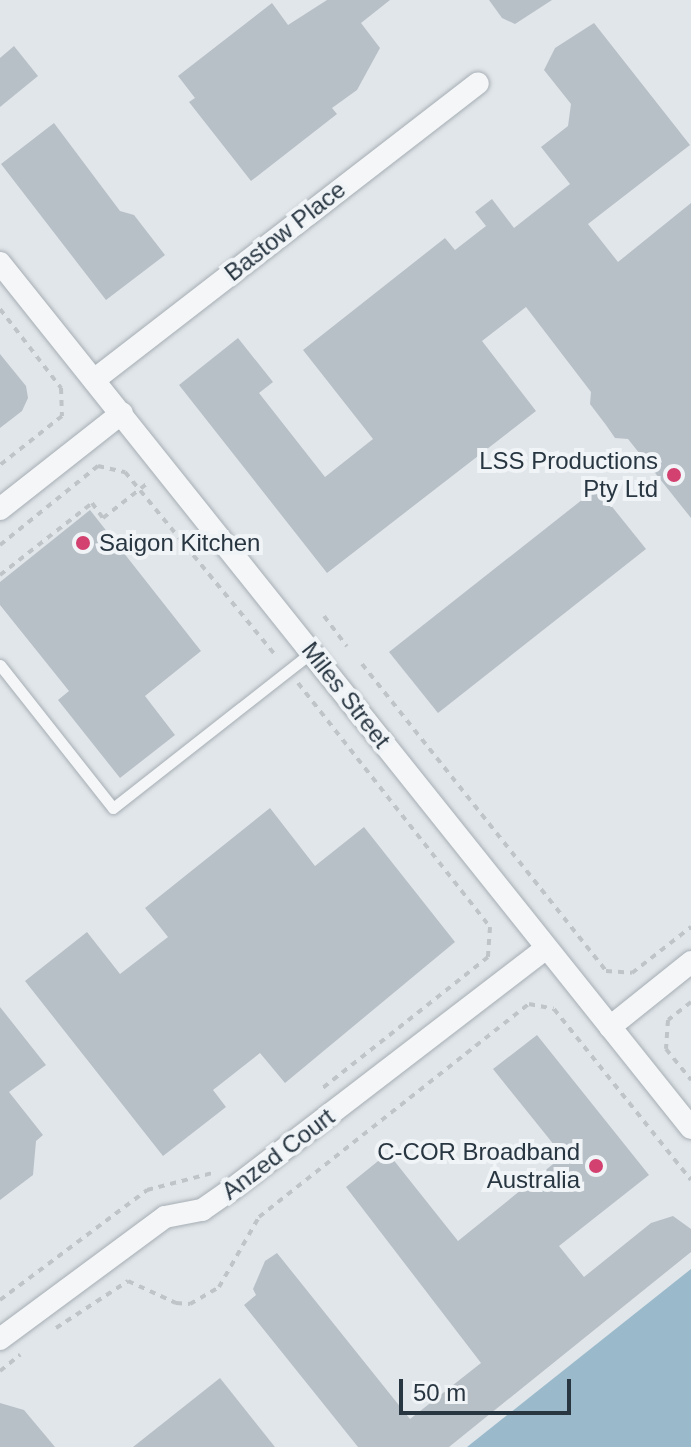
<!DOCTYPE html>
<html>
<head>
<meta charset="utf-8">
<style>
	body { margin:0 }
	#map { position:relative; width:691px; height:1447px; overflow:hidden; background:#e1e6ea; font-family:Helvetica,sans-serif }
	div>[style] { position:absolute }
	.water>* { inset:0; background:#9abacb }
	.building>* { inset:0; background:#b8c0c7 }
	.path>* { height:4px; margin-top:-2px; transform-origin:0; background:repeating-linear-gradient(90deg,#bfc4c9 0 6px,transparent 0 12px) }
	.roads { filter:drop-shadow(0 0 2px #a6aeb4) drop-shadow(0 0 2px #a6aeb4) }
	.service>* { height:11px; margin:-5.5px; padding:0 5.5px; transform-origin:5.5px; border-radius:5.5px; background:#f4f6f8 }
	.minor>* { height:22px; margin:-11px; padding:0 11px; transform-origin:11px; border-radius:11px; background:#f4f6f8 }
	.dots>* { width:22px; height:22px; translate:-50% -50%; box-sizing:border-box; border:4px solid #f0f4f7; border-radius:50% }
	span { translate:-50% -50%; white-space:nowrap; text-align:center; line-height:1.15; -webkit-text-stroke:8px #f0f4f7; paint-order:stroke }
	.street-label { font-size:24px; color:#283642 }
	.poi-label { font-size:24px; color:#283642 }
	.right { translate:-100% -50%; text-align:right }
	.left { translate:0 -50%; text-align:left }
	.scale { position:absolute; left:399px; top:1379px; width:172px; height:36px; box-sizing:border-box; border:4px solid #283642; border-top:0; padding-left:10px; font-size:24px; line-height:28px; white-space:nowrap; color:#283642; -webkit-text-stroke:6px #f0f4f7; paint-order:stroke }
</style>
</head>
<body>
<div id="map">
	<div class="water">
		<div style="clip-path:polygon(691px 1269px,691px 1447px,467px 1447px)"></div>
	</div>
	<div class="building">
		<div style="clip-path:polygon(327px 0,390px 0,361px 23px,380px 48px,357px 90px,332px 108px,337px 114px,251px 181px,189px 102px,195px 98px,178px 76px,272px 3px,288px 25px)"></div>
		<div style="clip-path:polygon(489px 0,552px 0,515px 24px,502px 18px)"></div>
		<div style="clip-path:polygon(594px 23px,690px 145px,588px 224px,618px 262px,691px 203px,691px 518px,628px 439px,615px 438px,606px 425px,590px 404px,591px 392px,526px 307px,482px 341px,536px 411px,327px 573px,179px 385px,238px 338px,273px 382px,259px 393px,325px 477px,373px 439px,303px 350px,445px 238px,455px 250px,486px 226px,475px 212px,492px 199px,514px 228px,570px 184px,541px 147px,568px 126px,571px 104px,544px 70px,555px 48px)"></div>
		<div style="clip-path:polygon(14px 46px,38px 76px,0 107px,0 58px)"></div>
		<div style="clip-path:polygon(54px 123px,120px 211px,134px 215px,165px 255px,106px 300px,1px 164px)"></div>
		<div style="clip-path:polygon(0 354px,26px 386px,28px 398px,22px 411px,0 428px)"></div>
		<div style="clip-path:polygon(597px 488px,646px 549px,438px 713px,389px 652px)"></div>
		<div style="clip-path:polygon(90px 510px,201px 651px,145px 696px,175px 735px,120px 778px,58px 700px,69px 691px,0 605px,0 582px)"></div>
		<div style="clip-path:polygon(270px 808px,315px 866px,364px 827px,455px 942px,285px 1083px,260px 1053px,213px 1090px,226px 1107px,163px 1156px,25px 981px,87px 932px,120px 974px,168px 937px,145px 908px)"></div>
		<div style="clip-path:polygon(0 1007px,46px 1065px,9px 1092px,43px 1135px,36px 1141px,33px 1175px,0 1200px)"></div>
		<div style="clip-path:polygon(537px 1035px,649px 1175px,559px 1246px,584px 1277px,651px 1223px,673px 1216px,691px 1229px,691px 1252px,449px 1447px,358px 1447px,244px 1305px,256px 1295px,253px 1289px,265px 1261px,277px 1253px,410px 1419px,481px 1363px,346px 1187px,388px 1153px,458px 1241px,563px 1156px,493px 1069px)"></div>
		<div style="clip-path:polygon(220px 1378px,275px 1447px,133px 1447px)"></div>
		<div style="clip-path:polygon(0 1403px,24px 1410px,55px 1447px,0 1447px)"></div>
	</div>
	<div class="path">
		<div style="left:0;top:309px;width:100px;rotate:52.3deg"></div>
		<div style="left:61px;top:388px;width:28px;rotate:88deg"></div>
		<div style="left:62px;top:416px;width:79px;rotate:141.7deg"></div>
		<div style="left:0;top:545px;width:126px;rotate:-38.9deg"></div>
		<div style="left:98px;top:466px;width:28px;rotate:13deg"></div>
		<div style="left:125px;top:472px;width:239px;rotate:50.6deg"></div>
		<div style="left:0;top:575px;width:117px;rotate:-38deg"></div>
		<div style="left:92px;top:503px;width:19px;rotate:54deg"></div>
		<div style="left:103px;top:518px;width:58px;rotate:-38deg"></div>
		<div style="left:324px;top:616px;width:38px;rotate:53deg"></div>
		<div style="left:362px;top:664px;width:392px;rotate:51.5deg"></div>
		<div style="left:606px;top:971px;width:26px;rotate:4deg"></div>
		<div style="left:632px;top:973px;width:75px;rotate:-37.9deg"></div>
		<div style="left:298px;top:683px;width:310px;rotate:51.8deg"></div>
		<div style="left:490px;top:927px;width:30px;rotate:94deg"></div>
		<div style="left:488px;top:957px;width:214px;rotate:141.6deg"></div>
		<div style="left:691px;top:1002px;width:29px;rotate:142deg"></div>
		<div style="left:668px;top:1020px;width:29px;rotate:94deg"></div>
		<div style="left:666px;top:1049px;width:40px;rotate:51deg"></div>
		<div style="left:0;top:1300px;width:184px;rotate:-36.8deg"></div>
		<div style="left:147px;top:1190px;width:71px;rotate:-14.6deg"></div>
		<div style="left:56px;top:1328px;width:86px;rotate:-33.1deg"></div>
		<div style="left:128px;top:1281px;width:53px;rotate:24.6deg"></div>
		<div style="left:176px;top:1303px;width:14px;rotate:4deg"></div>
		<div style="left:190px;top:1304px;width:34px;rotate:-30deg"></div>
		<div style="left:219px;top:1287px;width:81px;rotate:-60.3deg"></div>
		<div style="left:259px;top:1217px;width:344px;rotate:-38.3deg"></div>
		<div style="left:529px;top:1004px;width:25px;rotate:11deg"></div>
		<div style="left:554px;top:1009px;width:219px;rotate:51.3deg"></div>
		<div style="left:0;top:1371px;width:26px;rotate:-39deg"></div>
	</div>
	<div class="roads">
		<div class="service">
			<div style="left:0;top:665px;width:182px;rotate:51.7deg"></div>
			<div style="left:113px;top:808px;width:253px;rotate:-38.1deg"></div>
		</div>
		<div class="minor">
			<div style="left:0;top:263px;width:1107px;rotate:51.38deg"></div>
			<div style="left:94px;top:380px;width:485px;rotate:-37.7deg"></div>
			<div style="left:0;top:509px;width:155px;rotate:-38.2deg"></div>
			<div style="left:610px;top:1027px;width:104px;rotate:-38.7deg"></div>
			<div style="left:0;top:1339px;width:205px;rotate:-36.5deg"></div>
			<div style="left:165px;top:1217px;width:38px;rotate:-11deg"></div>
			<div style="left:202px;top:1210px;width:35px;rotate:-35deg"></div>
			<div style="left:231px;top:1190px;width:397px;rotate:-37.5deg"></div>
		</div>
	</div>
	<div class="dots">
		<div style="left:674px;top:475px;background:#d34170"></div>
		<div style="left:83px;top:543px;background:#d34170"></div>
		<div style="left:596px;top:1166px;background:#d34170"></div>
	</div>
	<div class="street-label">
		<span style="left:285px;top:231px;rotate:-38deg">Bastow Place</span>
		<span style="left:346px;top:695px;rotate:52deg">Miles Street</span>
		<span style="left:278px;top:1154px;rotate:-37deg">Anzed Court</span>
	</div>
	<div class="poi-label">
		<span class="right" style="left:658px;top:475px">LSS Productions<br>Pty Ltd</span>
		<span class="left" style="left:99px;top:543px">Saigon Kitchen</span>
		<span class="right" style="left:580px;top:1166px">C-COR Broadband<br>Australia</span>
	</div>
	<div class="scale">50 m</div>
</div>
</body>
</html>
